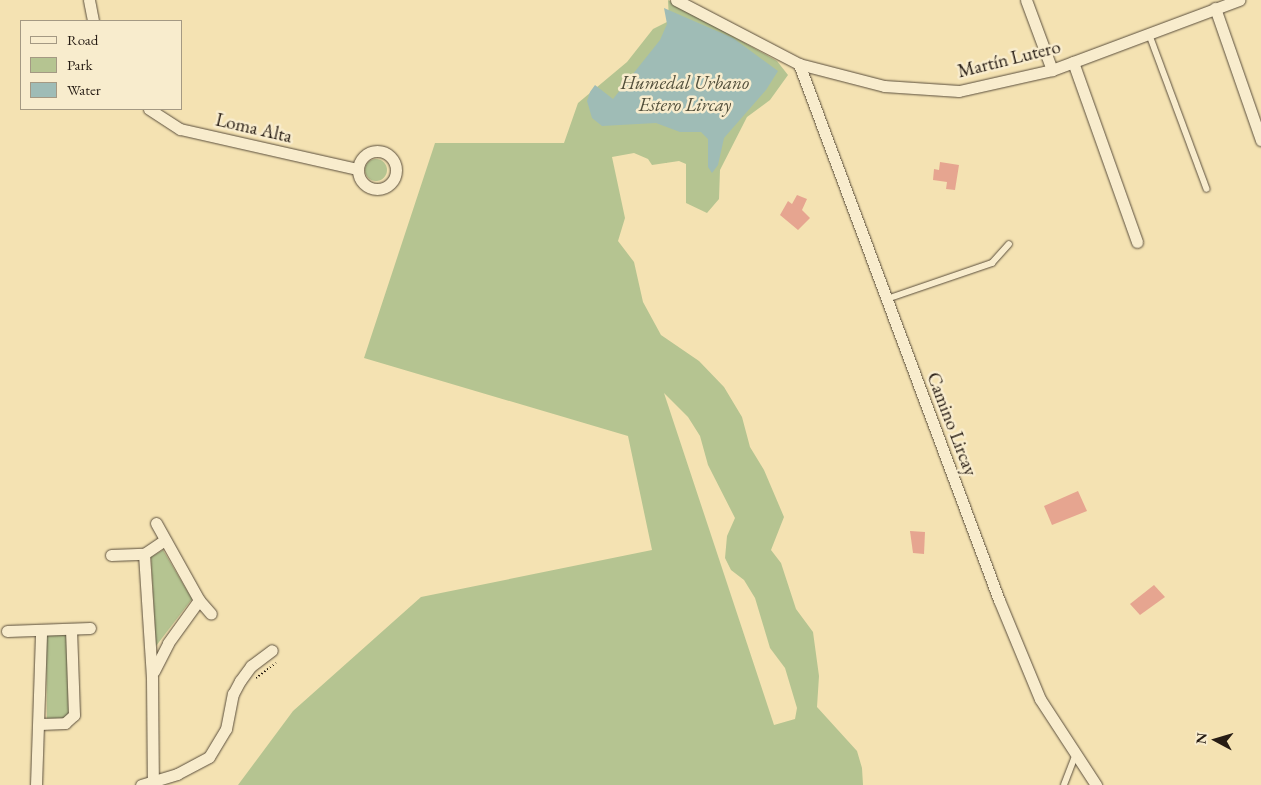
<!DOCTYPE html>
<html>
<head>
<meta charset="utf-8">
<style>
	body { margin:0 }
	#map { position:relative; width:1261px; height:785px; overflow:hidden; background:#f4e2b2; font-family:"EB Garamond",serif }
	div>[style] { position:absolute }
	.green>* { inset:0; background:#b5c491 }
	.round { border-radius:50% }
	.water>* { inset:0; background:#9fbcb6 }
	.building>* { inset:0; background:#e6a590 }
	.path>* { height:2px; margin-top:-1px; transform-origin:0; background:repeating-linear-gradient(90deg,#261c14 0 1px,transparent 0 3.5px) }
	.roads { filter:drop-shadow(0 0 1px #5a4e3c) drop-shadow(0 0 1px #5a4e3c) }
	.lane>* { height:5.5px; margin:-2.75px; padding:0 2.75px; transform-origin:2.75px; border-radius:2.75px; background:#f8eccd }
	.street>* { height:11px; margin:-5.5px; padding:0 5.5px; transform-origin:5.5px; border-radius:5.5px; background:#f8eccd }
	.street>.ring { margin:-5.5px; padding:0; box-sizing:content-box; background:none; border:11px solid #f8eccd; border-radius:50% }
	span { translate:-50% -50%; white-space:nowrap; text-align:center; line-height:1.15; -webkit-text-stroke:5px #f8eccd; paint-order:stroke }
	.street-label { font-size:19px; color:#261c14 }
	.park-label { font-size:19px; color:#514e3a; font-style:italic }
	.legend { position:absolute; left:20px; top:20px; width:162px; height:90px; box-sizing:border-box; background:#f8eccd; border:1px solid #a49983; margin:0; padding:6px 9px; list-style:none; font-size:15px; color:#261c14 }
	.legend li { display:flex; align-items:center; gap:10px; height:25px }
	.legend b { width:25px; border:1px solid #a49983 }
	.north { position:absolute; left:1191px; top:715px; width:50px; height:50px; -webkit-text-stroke:4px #f8eccd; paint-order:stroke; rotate:276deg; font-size:14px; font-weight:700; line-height:20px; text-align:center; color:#261c14 }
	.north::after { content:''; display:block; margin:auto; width:18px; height:22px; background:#261c14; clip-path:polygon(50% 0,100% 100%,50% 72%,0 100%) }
</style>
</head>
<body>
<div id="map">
	<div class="green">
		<div style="clip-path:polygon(evenodd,668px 0,777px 61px,788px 75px,770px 100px,747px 117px,720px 170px,719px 199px,707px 213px,686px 203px,686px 164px,679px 161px,652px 165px,648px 159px,634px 153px,612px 157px,625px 218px,618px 241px,634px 262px,643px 302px,661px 335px,699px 361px,724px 387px,742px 417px,750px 447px,764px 470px,784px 517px,771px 550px,781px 563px,796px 609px,813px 632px,819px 676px,817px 707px,857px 751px,862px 768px,863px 785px,238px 785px,293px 711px,421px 597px,652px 550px,628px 436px,364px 358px,435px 143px,564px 143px,578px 103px,627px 62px,653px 29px,669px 21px,668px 0,664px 393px,688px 417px,700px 436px,708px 465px,735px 518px,727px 536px,725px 558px,731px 570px,744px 580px,755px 598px,770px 648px,785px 668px,797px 708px,795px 719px,774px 725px,664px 393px)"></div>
		<div class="round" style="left:365px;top:159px;width:22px;height:22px"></div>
		<div style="clip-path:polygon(163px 550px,192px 599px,156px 646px,151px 557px)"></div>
		<div style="clip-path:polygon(67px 634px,70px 711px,66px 718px,47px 720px,46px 635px)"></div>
	</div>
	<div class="water">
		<div style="clip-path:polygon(664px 8px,733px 38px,778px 71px,766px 90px,724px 138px,718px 165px,712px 173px,708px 167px,708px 139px,701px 132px,680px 132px,656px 123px,602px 126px,592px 118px,587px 101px,590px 92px,595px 85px,613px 99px,660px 40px,667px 24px)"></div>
	</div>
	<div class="building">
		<div style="clip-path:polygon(940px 162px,959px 165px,955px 190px,946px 189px,947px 182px,933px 180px,934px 169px,939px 170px)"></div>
		<div style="clip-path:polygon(797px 195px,807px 199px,802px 210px,810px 218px,798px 230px,780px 215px,788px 201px,792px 204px)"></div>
		<div style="clip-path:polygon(1078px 491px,1087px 511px,1052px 525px,1044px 506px)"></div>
		<div style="clip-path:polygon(910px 531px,925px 532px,924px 554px,913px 553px)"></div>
		<div style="clip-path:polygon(1154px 585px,1165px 597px,1140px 615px,1130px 604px)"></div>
	</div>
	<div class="path">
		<div style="left:256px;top:678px;width:25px;rotate:-37deg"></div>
	</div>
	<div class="roads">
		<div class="lane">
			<div style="left:1149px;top:33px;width:166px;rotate:69.6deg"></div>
			<div style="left:887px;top:299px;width:111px;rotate:-18.9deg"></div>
			<div style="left:992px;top:263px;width:25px;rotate:-48deg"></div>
			<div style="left:1064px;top:785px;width:33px;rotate:-69deg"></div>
		</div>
		<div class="street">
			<div style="left:89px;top:0;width:21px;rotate:79deg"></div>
			<div style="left:676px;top:0;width:139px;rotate:27.5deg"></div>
			<div style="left:799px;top:64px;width:88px;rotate:14.5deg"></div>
			<div style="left:884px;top:86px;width:75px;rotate:3.8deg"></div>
			<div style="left:959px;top:91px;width:95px;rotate:-12.7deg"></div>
			<div style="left:1052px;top:70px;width:200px;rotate:-20.5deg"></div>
			<div style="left:1026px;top:0;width:75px;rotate:69.6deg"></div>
			<div style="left:1215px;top:8px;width:140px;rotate:70.8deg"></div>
			<div style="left:1073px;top:62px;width:191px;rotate:70.4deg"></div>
			<div style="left:799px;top:64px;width:572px;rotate:69.54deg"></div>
			<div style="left:999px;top:600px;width:107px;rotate:67.5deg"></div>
			<div style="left:1040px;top:699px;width:103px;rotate:56.9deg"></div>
			<div style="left:149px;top:109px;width:37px;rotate:33deg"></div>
			<div style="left:180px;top:129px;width:181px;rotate:12.7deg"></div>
			<div class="ring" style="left:358px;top:151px;width:27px;height:27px"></div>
			<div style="left:156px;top:523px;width:88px;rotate:60.8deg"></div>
			<div style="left:199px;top:600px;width:18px;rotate:49deg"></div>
			<div style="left:144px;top:554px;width:124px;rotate:86.3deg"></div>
			<div style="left:152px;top:678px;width:105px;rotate:89.5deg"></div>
			<div style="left:111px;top:555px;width:33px;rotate:-2deg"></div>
			<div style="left:144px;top:554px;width:25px;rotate:-34deg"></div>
			<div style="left:7px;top:631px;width:83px;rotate:-2.1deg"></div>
			<div style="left:154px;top:671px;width:31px;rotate:-63deg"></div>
			<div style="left:168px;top:643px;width:53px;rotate:-54.2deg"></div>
			<div style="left:40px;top:724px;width:25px;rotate:-2deg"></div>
			<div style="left:65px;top:723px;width:12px;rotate:-42deg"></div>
			<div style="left:74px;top:715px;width:85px;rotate:-92deg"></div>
			<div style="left:36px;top:785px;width:154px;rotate:-88.1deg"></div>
			<div style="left:141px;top:785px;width:38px;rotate:-17deg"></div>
			<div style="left:177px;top:774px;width:36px;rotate:-28deg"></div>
			<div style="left:209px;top:757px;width:33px;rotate:-59deg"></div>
			<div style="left:226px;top:729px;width:36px;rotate:-79deg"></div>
			<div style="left:233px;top:694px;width:15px;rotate:-62deg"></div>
			<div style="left:240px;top:681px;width:19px;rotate:-54deg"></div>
			<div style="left:251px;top:666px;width:26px;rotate:-37deg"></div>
		</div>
	</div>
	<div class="street-label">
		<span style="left:1009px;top:59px;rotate:-14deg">Martín Lutero</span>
		<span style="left:254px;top:128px;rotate:13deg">Loma Alta</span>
		<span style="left:952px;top:424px;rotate:69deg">Camino Lircay</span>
	</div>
	<div class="park-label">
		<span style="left:685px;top:94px">Humedal Urbano<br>Estero Lircay</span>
	</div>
	<ul class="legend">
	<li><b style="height:6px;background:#f8eccd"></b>Road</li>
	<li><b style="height:14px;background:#b5c491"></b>Park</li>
	<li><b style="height:14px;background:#9fbcb6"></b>Water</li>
	</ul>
	<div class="north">N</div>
</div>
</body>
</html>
